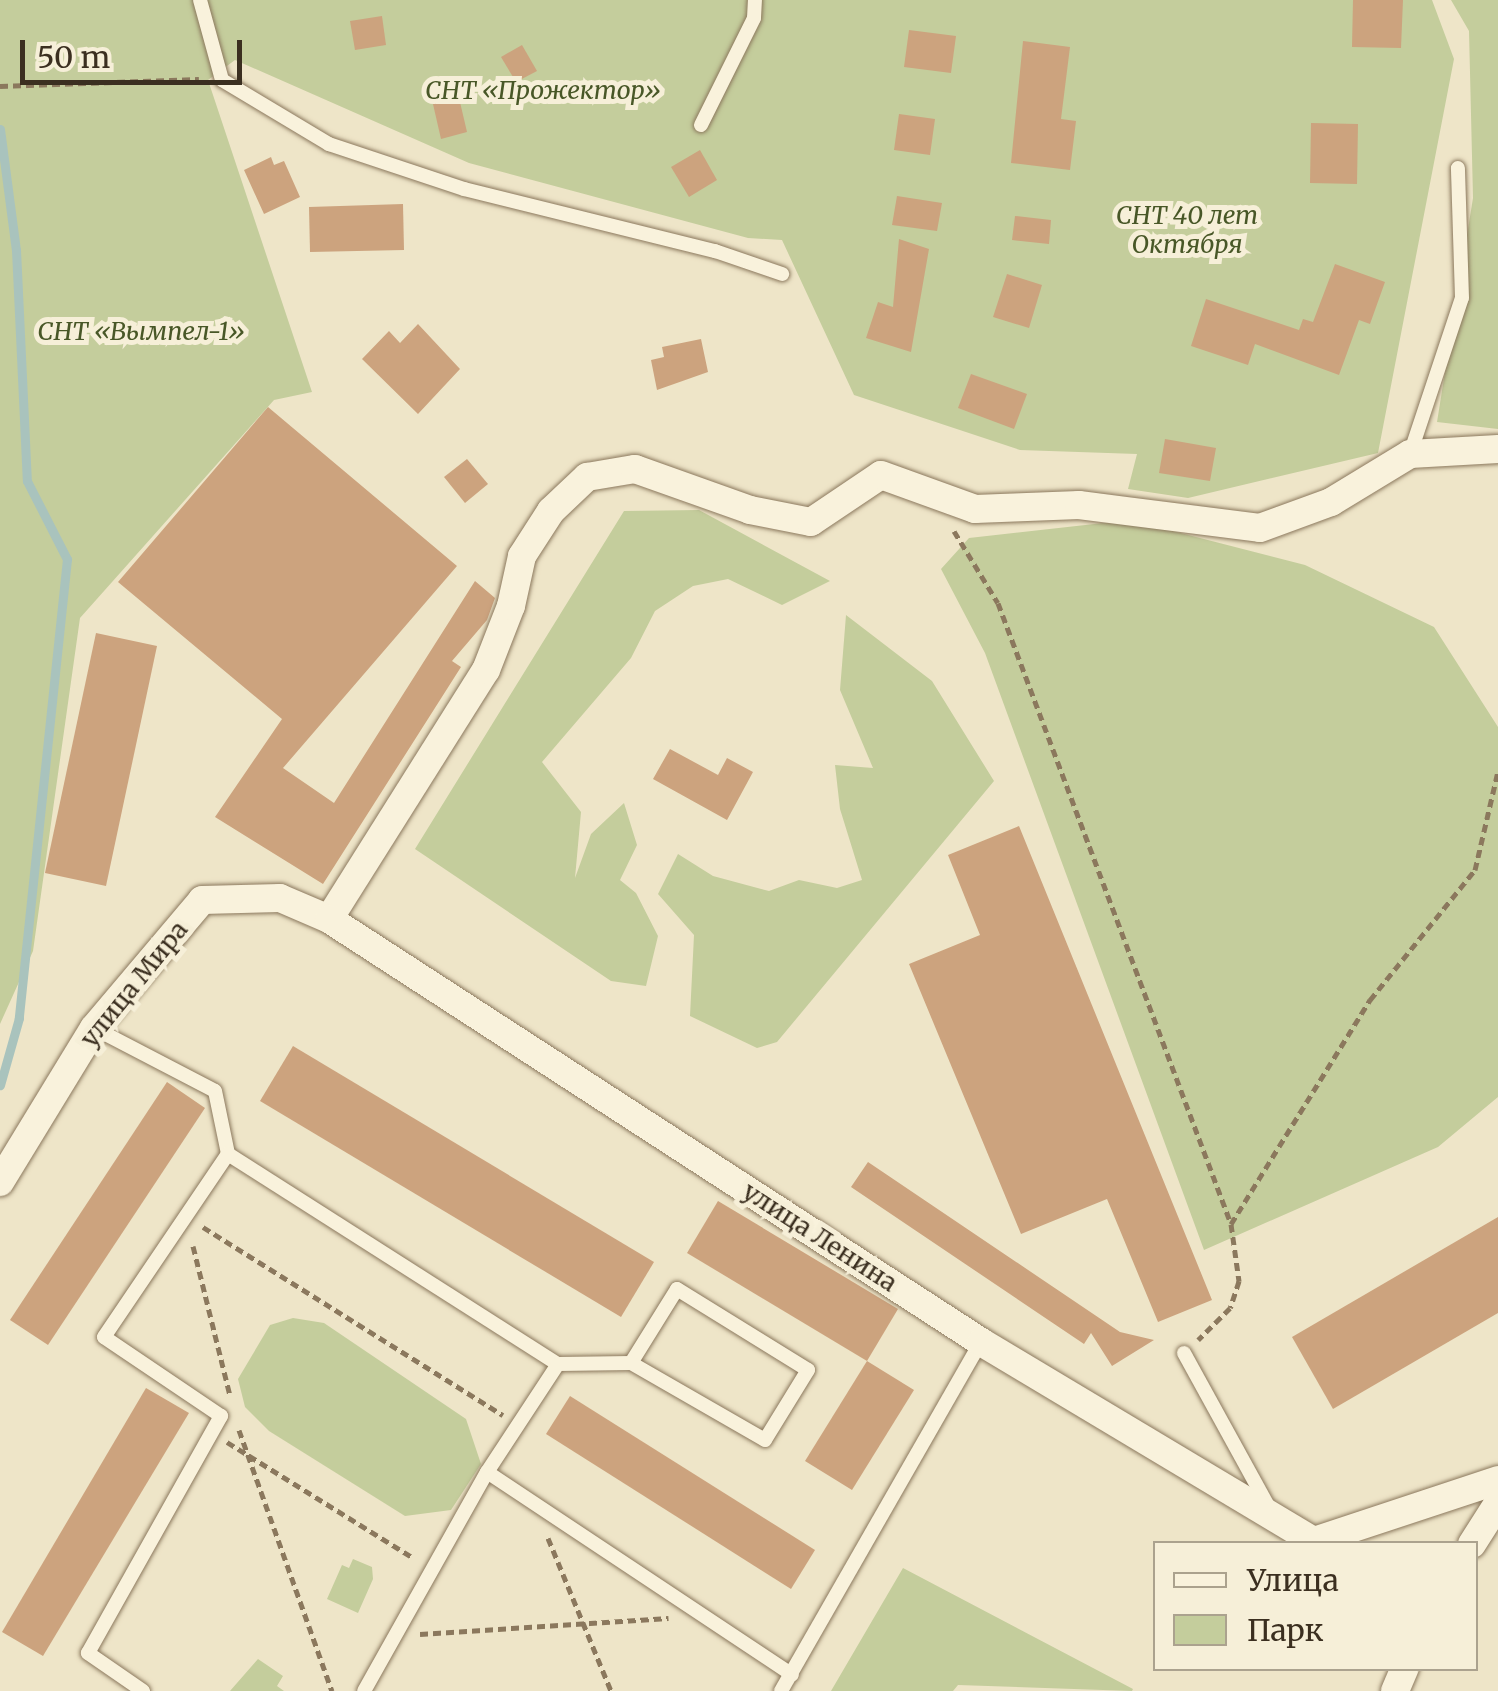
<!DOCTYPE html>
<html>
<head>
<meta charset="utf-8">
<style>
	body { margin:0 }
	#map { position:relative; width:1498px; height:1691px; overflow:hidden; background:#eee5c8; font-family:Merriweather,serif }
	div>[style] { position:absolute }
	.green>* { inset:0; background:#c4cd9c }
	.stream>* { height:9px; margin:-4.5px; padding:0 4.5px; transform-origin:4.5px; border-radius:4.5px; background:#a9c3bd }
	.building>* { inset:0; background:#cca37e }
	.path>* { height:5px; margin-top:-2.5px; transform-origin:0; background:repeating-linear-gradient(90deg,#8b785d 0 8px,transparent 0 13px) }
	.roads { filter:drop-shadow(0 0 2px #8b785d) drop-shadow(0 0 2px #8b785d) }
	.lane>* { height:14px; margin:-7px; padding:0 7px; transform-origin:7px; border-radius:7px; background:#f9f2dc }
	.street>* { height:28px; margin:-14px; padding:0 14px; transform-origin:14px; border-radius:14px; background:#f9f2dc }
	span { translate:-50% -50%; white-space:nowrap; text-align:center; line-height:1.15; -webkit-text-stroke:10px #f6efd8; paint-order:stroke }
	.park-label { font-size:25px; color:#485727; font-style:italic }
	.street-label { font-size:25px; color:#3b2f20 }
	.legend { position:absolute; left:1153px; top:1541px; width:325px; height:130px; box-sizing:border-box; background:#f6efd8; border:2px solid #aba28e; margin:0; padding:12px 18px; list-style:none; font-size:30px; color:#3b2f20 }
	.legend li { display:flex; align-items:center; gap:20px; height:50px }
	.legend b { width:50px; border:2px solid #aba28e }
	.scale { position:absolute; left:20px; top:40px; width:222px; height:45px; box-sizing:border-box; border:5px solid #3b2f20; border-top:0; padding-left:12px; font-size:30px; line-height:35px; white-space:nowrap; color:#3b2f20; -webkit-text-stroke:8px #f6efd8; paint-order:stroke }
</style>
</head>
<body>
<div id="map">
	<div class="green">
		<div style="clip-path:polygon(0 0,1432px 0,1454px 59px,1378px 453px,1188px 498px,1128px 489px,1137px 454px,1020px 450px,854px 395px,782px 240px,748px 238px,469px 163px,235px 60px,208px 80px,312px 392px,274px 400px,80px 618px,33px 951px,0 1024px)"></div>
		<div style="clip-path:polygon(1451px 0,1498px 0,1498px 429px,1437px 422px,1473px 198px,1469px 31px)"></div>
		<div style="clip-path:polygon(699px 510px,830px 581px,782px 605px,728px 579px,693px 586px,655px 611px,631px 658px,542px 762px,581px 812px,575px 878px,591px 834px,624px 803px,637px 845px,620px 880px,636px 893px,658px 936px,646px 986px,611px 981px,415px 849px,624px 511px)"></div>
		<div style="clip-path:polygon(1130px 520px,1305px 565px,1434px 627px,1498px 727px,1498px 1097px,1438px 1147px,1204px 1250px,985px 653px,941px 569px,969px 538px)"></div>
		<div style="clip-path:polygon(846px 615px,932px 681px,994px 781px,777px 1042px,757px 1048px,690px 1016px,694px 935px,658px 894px,678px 854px,713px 876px,769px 891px,799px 880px,837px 888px,862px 880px,840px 809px,835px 765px,873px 768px,840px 690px)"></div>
		<div style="clip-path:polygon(293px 1318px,324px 1323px,466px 1419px,481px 1464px,451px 1510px,405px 1516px,269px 1431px,245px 1407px,238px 1379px,270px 1325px)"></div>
		<div style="clip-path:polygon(353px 1559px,372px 1567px,373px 1579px,358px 1613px,327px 1599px,342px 1565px,349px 1568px)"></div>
		<div style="clip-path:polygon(903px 1568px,1133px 1689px,1132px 1691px,958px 1685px,953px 1691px,831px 1691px)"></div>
		<div style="clip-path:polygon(258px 1659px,283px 1676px,277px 1686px,284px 1691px,230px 1691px)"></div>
	</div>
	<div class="stream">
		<div style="left:0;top:129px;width:122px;rotate:82.5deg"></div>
		<div style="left:16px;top:250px;width:231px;rotate:87.3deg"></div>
		<div style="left:27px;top:481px;width:88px;rotate:62.9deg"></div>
		<div style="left:67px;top:559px;width:462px;rotate:96deg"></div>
		<div style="left:19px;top:1018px;width:70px;rotate:105.8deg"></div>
	</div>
	<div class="building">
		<div style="clip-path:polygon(1353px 0,1403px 0,1401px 48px,1352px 47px)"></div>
		<div style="clip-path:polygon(382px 16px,386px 45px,355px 50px,350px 21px)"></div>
		<div style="clip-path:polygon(909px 30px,956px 36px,951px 73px,904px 67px)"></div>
		<div style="clip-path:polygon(1023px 41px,1070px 47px,1061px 119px,1076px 121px,1070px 170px,1011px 163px)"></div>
		<div style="clip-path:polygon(522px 45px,537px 71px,516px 82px,501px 57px)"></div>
		<div style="clip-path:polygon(456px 85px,467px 132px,441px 139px,430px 91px)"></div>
		<div style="clip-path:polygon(899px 114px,935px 119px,930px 155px,894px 150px)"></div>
		<div style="clip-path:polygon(1311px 123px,1358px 124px,1357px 184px,1310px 183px)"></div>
		<div style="clip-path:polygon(700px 150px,717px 180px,689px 197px,671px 167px)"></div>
		<div style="clip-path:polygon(271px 157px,274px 165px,284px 161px,300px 197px,264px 214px,244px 170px)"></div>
		<div style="clip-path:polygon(897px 196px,942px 203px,937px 231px,892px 225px)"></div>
		<div style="clip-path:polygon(403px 204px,404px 250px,310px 252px,309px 207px)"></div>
		<div style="clip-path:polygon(1015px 216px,1051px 220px,1049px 244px,1012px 240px)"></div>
		<div style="clip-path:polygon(899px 239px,929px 249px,911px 352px,866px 338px,878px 302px,893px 307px)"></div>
		<div style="clip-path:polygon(1335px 264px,1385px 282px,1370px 324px,1359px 320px,1339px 375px,1255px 344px,1248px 365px,1191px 346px,1206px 299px,1299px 330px,1303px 319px,1313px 322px)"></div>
		<div style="clip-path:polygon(1007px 274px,1042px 285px,1029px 328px,993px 317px)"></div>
		<div style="clip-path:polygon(418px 324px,460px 369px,418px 414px,362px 359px,389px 331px,400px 343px)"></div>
		<div style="clip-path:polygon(701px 339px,708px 372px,657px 390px,651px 360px,664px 357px,662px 347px)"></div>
		<div style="clip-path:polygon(971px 374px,1027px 394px,1014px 429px,958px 408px)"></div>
		<div style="clip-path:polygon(268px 407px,457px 566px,283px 768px,334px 803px,475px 581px,495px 598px,487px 620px,452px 661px,461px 667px,323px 884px,215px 817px,282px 719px,118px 582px)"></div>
		<div style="clip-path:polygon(1165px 439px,1216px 448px,1210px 481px,1159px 473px)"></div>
		<div style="clip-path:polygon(467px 459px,488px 484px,465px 503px,444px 477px)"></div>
		<div style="clip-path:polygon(96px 633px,157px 646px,106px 886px,45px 873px)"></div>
		<div style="clip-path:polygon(670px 749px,718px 775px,727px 758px,753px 772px,727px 820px,653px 779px)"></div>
		<div style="clip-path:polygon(1019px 826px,1212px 1300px,1158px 1322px,1107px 1199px,1021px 1234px,909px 964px,980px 935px,948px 855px)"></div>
		<div style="clip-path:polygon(293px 1046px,654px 1262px,621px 1317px,260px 1101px)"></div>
		<div style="clip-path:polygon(167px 1082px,205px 1108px,48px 1345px,10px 1320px)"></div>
		<div style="clip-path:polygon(868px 1162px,1120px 1332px,1154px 1340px,1112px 1366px,1091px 1333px,1084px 1344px,851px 1187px)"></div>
		<div style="clip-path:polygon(718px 1201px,898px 1309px,867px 1361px,687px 1253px)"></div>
		<div style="clip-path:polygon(1498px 1217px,1498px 1313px,1333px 1409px,1292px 1337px)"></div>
		<div style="clip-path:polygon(867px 1361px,914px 1390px,852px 1490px,805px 1461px)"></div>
		<div style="clip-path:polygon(146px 1388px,189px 1413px,43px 1656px,2px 1632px)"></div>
		<div style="clip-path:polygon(570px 1396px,815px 1550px,791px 1589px,546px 1434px)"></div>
	</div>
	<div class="path">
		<div style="left:0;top:86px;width:199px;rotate:-2deg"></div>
		<div style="left:954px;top:531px;width:84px;rotate:58.6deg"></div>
		<div style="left:998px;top:603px;width:663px;rotate:69.43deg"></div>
		<div style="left:1231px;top:1224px;width:58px;rotate:82deg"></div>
		<div style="left:1239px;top:1281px;width:28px;rotate:108deg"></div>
		<div style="left:1230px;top:1308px;width:45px;rotate:135deg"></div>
		<div style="left:1231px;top:1224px;width:264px;rotate:-58.2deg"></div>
		<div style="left:1370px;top:1000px;width:167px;rotate:-51.1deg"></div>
		<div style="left:1475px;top:870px;width:102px;rotate:-76.9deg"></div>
		<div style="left:203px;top:1227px;width:354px;rotate:32.1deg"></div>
		<div style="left:193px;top:1246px;width:154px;rotate:76.1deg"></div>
		<div style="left:239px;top:1430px;width:277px;rotate:70.4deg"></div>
		<div style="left:227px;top:1442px;width:219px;rotate:31.9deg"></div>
		<div style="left:548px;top:1538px;width:165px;rotate:67.6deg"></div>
		<div style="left:420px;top:1634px;width:249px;rotate:-3.7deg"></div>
	</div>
	<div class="roads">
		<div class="lane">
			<div style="left:200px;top:0;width:83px;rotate:74.6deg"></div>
			<div style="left:222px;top:80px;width:125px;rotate:30.9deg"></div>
			<div style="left:329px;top:144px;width:142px;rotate:18.4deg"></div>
			<div style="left:464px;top:189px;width:259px;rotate:13.9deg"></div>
			<div style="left:715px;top:251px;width:71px;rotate:18.9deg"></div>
			<div style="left:701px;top:125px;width:119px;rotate:-63.6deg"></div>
			<div style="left:754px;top:18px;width:18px;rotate:-87deg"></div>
			<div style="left:1410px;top:454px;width:164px;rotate:-71.6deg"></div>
			<div style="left:1462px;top:298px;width:130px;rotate:-91.8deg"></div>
			<div style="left:94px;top:1028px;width:136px;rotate:27.5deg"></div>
			<div style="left:215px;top:1091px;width:64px;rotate:78.3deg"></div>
			<div style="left:228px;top:1154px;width:391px;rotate:32.5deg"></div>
			<div style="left:558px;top:1364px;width:129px;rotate:123.3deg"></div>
			<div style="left:487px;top:1472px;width:251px;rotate:119.3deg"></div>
			<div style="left:1184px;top:1353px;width:180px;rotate:61.2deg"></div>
			<div style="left:558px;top:1364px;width:73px;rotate:-0.8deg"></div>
			<div style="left:631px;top:1363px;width:87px;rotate:-58.1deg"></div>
			<div style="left:677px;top:1289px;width:154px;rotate:31.7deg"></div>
			<div style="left:808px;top:1370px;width:82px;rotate:121.6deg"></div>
			<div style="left:765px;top:1440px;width:155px;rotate:-150.1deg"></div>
			<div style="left:487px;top:1472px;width:366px;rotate:33.6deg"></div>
			<div style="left:143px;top:1691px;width:67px;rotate:-145.4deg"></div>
			<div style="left:88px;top:1653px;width:272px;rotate:-60.7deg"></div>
			<div style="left:221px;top:1416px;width:141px;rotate:-146deg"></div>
			<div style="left:104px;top:1337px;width:221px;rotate:-55.9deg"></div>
			<div style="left:781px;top:1691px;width:402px;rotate:-60.2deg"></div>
		</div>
		<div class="street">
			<div style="left:329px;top:919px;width:294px;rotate:-57.8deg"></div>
			<div style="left:486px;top:670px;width:69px;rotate:-68.7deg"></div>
			<div style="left:511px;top:606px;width:51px;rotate:-77.6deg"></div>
			<div style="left:522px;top:556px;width:54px;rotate:-57.2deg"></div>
			<div style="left:551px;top:511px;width:50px;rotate:-43.4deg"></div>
			<div style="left:587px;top:477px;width:49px;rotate:-9.5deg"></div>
			<div style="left:635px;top:469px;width:122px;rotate:19.6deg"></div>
			<div style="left:750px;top:510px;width:62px;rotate:11.1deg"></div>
			<div style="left:811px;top:522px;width:84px;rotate:-33.9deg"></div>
			<div style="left:881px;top:475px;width:100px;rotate:19.9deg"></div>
			<div style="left:975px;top:509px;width:104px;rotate:-2.2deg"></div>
			<div style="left:1079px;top:505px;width:182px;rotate:7.2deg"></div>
			<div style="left:1260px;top:528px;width:76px;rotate:-20.1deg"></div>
			<div style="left:1331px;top:502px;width:92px;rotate:-31.3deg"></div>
			<div style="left:1410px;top:454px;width:88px;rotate:-3.3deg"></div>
			<div style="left:0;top:1182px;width:180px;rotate:-58.6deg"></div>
			<div style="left:94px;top:1028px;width:167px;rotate:-49.8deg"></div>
			<div style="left:202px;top:900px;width:78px;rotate:-1.5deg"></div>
			<div style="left:280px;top:898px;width:53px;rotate:23.2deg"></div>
			<div style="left:329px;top:919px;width:777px;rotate:32.97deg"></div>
			<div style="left:981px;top:1342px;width:393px;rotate:30.9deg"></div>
			<div style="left:1314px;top:1541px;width:194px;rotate:-18.3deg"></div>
			<div style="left:1472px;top:1544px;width:49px;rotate:-57.6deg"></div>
			<div style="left:1395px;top:1691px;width:25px;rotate:-67deg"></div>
		</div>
	</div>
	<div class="park-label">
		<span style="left:543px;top:90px">СНТ «Прожектор»</span>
		<span style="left:1187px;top:230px">СНТ 40 лет<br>Октября</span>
		<span style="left:141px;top:331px">СНТ «Вымпел-1»</span>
	</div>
	<div class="street-label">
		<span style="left:134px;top:984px;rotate:-51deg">улица Мира</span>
		<span style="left:820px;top:1237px;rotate:33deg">улица Ленина</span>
	</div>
	<ul class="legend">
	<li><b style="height:12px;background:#f9f2dc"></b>Улица</li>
	<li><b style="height:28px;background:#c4cd9c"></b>Парк</li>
	</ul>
	<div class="scale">50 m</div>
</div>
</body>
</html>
